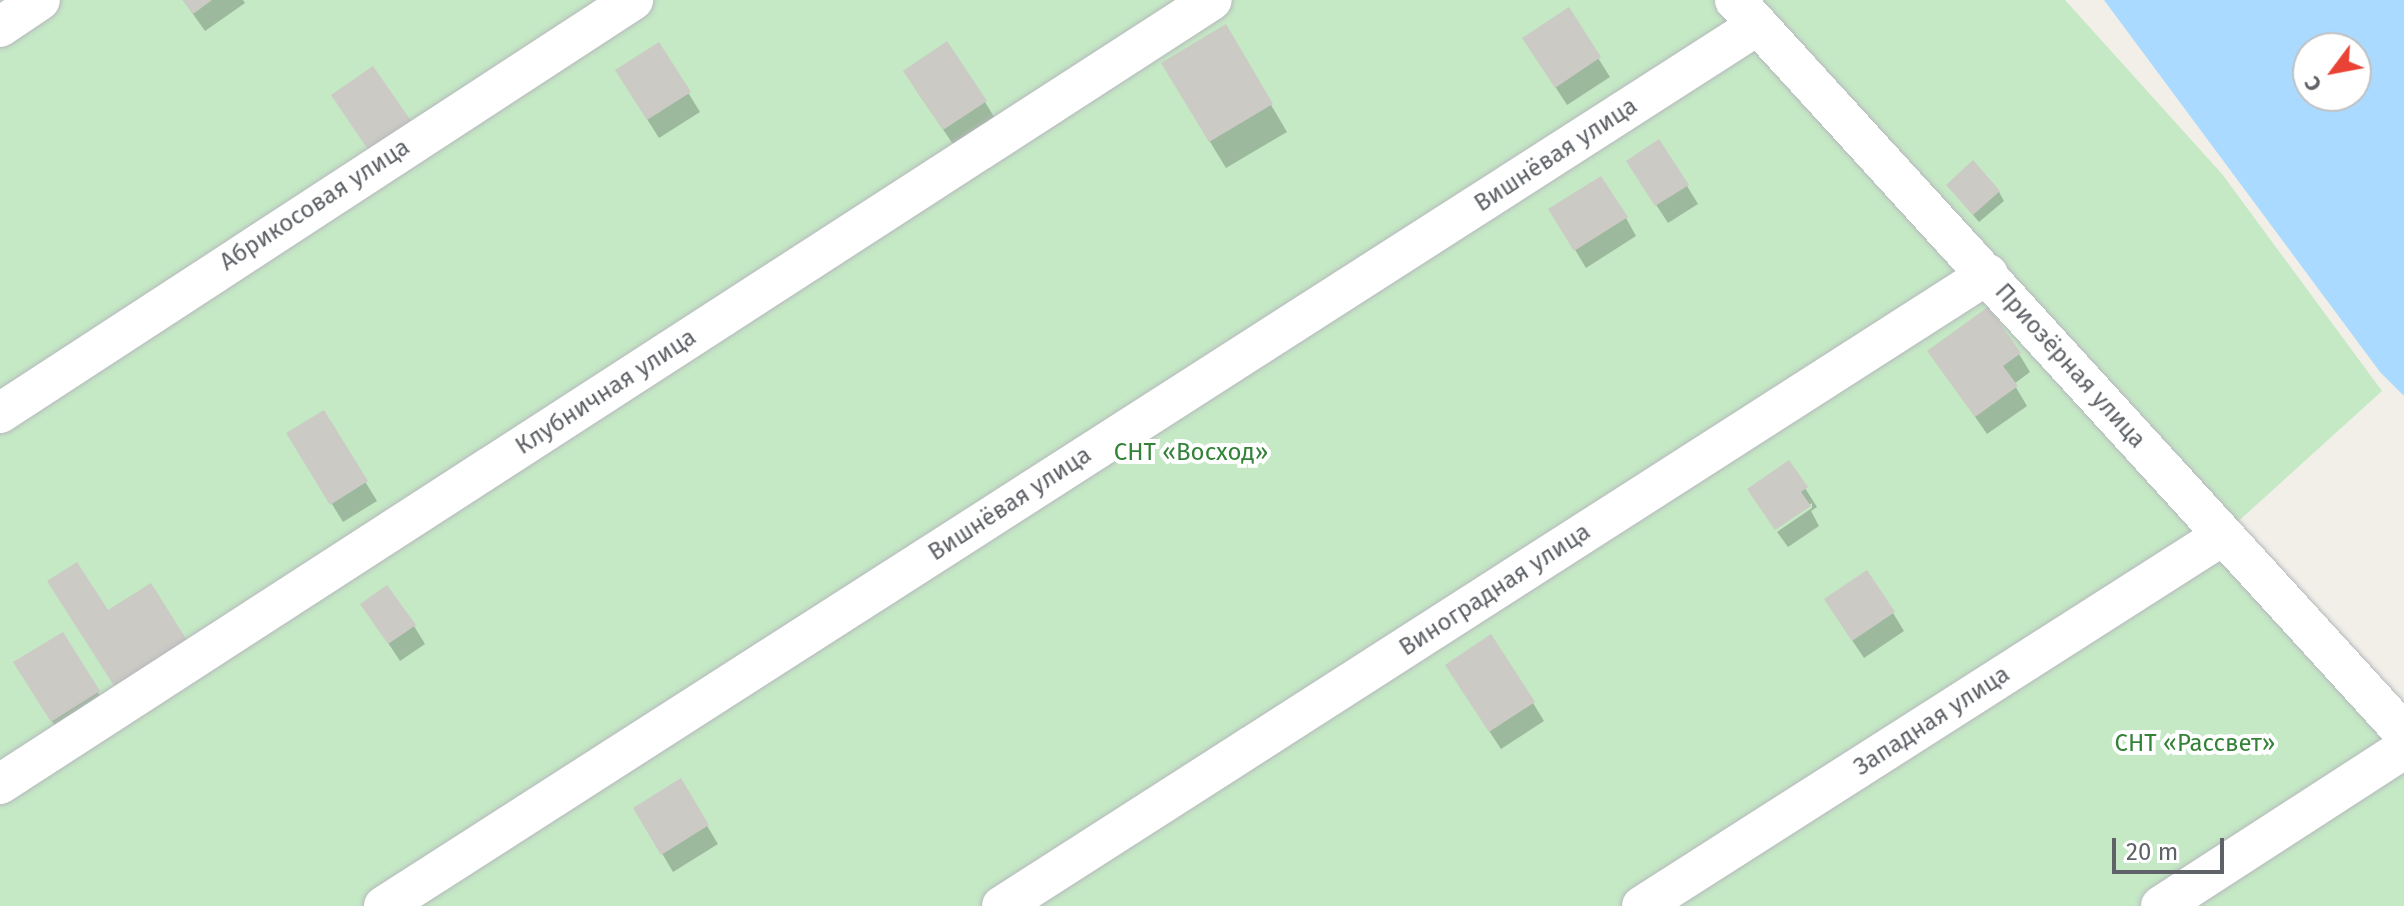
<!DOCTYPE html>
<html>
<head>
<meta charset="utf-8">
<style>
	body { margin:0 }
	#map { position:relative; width:2404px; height:906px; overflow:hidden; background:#f1efe8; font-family:"Fira Sans",sans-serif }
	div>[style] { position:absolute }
	.green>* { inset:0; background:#c5e8c5 }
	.water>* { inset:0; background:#aadaff }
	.shadow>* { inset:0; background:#0003 }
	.building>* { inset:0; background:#cccac5 }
	.roads { filter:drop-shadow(0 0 2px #b5b8bc) drop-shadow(0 0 2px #b5b8bc) }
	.minor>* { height:40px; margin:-20px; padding:0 20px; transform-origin:20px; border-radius:20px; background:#fff }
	span { translate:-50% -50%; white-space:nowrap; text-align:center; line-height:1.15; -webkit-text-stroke:8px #fff; paint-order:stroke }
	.street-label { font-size:24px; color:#5f6368 }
	.park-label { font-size:24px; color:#348238 }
	.north { position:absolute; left:2292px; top:32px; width:80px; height:80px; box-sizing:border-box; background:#fff; border:2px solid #bfc1c3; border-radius:50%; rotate:238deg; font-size:22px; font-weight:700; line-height:32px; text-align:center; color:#5f6368 }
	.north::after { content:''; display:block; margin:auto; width:28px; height:36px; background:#ea4335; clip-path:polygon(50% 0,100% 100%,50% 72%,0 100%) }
	.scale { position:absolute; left:2112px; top:838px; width:112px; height:36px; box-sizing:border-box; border:4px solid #5f6368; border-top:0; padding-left:10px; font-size:24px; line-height:28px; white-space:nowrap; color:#5f6368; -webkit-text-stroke:6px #fff; paint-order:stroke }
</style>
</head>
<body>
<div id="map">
	<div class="green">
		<div style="clip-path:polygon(0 0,2065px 0,2222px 174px,2382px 391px,2222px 536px,2404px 733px,2404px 906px,0 906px)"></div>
	</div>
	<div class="water">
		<div style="clip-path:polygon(evenodd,2104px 0,2404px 0,2404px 396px,2380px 372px,2104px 0,2308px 48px,2356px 48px,2356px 96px,2308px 96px,2308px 48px)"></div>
	</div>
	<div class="shadow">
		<div style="clip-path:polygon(183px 0,243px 0,245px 3px,205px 31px)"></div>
		<div style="clip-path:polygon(1568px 10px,1610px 77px,1567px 105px,1536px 57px)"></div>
		<div style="clip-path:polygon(1225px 27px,1287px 132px,1226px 168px,1179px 91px)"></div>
		<div style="clip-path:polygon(659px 45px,700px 112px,659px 138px,628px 89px)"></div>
		<div style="clip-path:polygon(916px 90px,985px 102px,996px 120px,955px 147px)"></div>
		<div style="clip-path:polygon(1640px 180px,1687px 186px,1698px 204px,1668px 223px)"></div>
		<div style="clip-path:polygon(1948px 185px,1999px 192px,2004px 201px,1979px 222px)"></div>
		<div style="clip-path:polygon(1626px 218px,1636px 236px,1586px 268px,1562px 228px)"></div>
		<div style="clip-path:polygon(1930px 352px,2019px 354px,2030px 372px,2014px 384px,2027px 406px,1987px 434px)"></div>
		<div style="clip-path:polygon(323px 413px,377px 501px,343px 522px,300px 452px)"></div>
		<div style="clip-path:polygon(1789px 463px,1817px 507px,1811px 511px,1819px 526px,1788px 547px,1777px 532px,1812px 508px,1812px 503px,1775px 528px)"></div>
		<div style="clip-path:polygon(363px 605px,414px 626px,425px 644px,400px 661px)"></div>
		<div style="clip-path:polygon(1893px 613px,1904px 631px,1864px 658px,1837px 618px)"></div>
		<div style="clip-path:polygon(63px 634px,109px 711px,63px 739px,27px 681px)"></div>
		<div style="clip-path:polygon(1458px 684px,1533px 703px,1544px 721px,1501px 749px)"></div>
		<div style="clip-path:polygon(680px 781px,718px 844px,673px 872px,636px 809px)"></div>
	</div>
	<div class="building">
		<div style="clip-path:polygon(183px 0,212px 0,193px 14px)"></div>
		<div style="clip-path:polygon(1569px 7px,1601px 57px,1555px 88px,1522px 38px)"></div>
		<div style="clip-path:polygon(1226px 24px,1273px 104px,1209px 142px,1161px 63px)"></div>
		<div style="clip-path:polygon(947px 41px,987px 101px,943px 130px,903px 71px)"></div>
		<div style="clip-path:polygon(659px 42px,691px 92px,647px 120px,615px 70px)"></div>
		<div style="clip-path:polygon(373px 66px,414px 125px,371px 154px,331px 95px)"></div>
		<div style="clip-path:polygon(1659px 139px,1689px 185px,1655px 206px,1626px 161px)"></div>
		<div style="clip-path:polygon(1973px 160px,2000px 191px,1973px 215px,1946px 185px)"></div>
		<div style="clip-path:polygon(1601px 176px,1628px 217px,1574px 251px,1548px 209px)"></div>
		<div style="clip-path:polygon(1988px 307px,2021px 353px,2003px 366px,2018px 386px,1975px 417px,1927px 351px)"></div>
		<div style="clip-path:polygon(324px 410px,368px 481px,330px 505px,286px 433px)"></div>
		<div style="clip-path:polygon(1789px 460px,1808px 487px,1801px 492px,1811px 506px,1775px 530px,1747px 489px)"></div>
		<div style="clip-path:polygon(77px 562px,108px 610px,151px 583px,190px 645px,118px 692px,47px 581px)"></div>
		<div style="clip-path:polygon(1867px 570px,1895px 612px,1852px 641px,1824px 599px)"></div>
		<div style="clip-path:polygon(387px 585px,416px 625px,388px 644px,360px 604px)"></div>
		<div style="clip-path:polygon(63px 632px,100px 691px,51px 722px,13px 662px)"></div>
		<div style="clip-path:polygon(1491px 634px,1535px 702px,1489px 732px,1445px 665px)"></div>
		<div style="clip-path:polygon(681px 778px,709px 825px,661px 855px,633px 808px)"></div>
	</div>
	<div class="roads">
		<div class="minor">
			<div style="left:1735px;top:0;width:992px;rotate:47.61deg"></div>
			<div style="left:0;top:27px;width:48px;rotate:-34deg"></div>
			<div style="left:0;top:413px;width:756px;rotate:-33.12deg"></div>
			<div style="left:0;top:784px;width:1443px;rotate:-32.9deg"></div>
			<div style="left:384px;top:906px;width:1632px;rotate:-32.67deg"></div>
			<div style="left:1002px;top:906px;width:1171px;rotate:-32.66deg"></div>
			<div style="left:1642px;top:906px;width:688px;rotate:-32.54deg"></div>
			<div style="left:2161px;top:906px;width:289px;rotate:-32.9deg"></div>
		</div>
	</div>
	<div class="street-label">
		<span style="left:1556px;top:155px;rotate:-33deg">Вишнёвая улица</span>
		<span style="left:315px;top:205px;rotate:-33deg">Абрикосовая улица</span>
		<span style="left:2070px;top:366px;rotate:48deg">Приозёрная улица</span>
		<span style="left:606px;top:392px;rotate:-33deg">Клубничная улица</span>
		<span style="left:1010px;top:504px;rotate:-33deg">Вишнёвая улица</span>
		<span style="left:1495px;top:590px;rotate:-33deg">Виноградная улица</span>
		<span style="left:1932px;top:721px;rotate:-33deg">Западная улица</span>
	</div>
	<div class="park-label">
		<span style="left:1191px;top:453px">СНТ «Восход»</span>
		<span style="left:2195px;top:744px">СНТ «Рассвет»</span>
	</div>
	<div class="north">С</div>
	<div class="scale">20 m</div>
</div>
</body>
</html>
